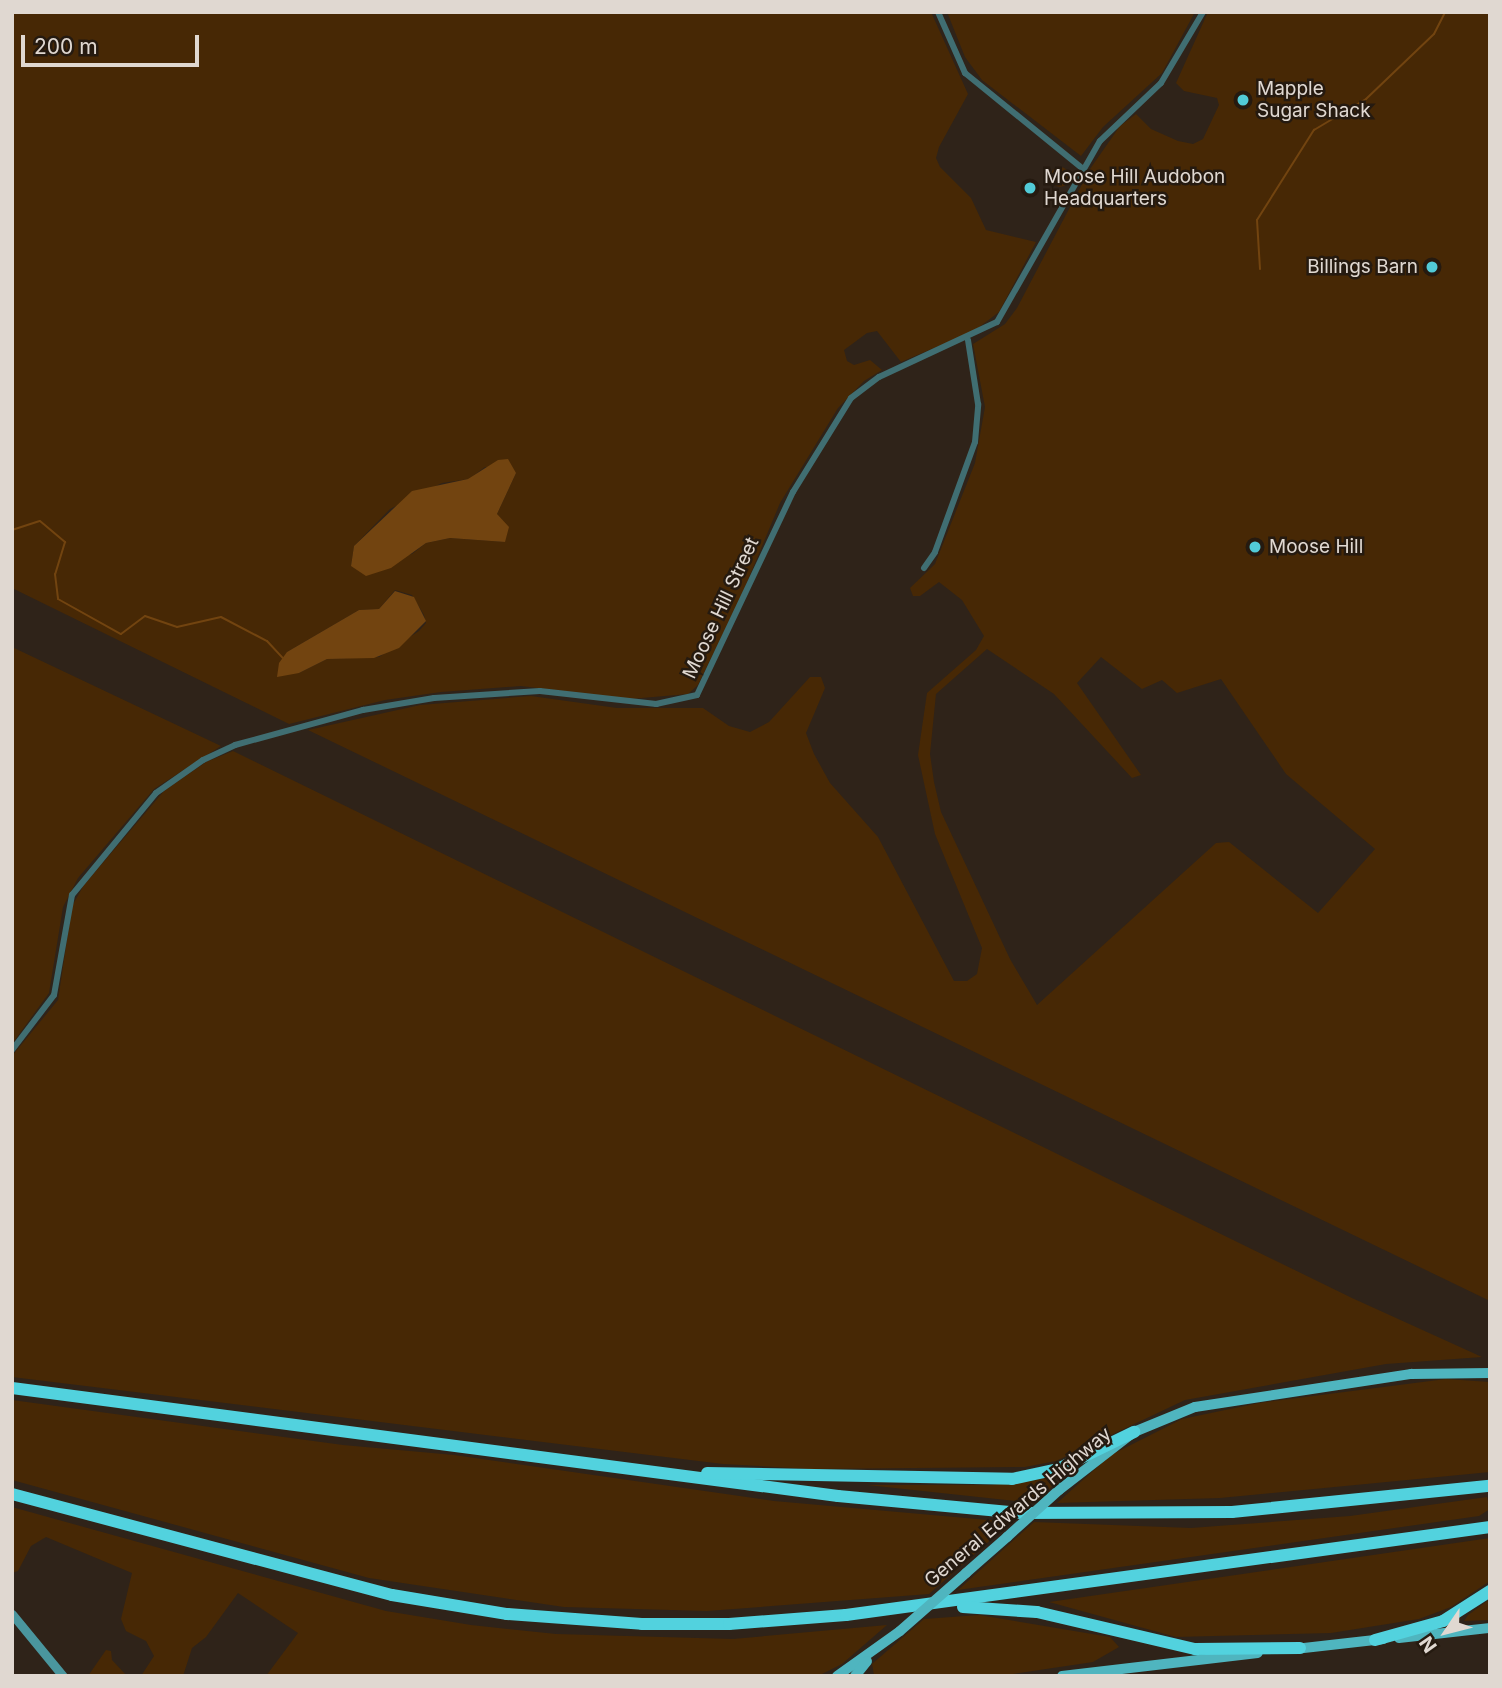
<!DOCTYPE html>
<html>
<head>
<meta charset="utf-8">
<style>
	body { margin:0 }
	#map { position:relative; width:1502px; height:1688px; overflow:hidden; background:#2f2319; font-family:Inter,sans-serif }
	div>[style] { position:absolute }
	.green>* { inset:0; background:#472805 }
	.round { border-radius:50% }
	.water>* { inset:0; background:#724410 }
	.stream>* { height:2px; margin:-1px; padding:0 1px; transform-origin:1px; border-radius:1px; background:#724410 }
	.minor>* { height:6px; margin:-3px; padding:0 3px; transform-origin:3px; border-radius:3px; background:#406e72 }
	.secondary>* { height:9px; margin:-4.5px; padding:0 4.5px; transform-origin:4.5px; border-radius:4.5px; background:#4a969e }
	.primary>* { height:10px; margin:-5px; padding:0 5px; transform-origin:5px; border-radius:5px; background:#4fb5bf }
	.motorway>* { height:12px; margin:-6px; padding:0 6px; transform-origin:6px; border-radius:6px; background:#52d2de }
	.primary-bridge>* { height:10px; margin:-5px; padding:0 5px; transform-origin:5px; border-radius:5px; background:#4fb5bf }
	.dots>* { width:19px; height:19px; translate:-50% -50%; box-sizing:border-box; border:4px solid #251a10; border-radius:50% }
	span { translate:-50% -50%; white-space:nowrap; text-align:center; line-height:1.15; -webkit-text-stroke:5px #251a10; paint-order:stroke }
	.poi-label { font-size:19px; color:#e0d8d1 }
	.left { translate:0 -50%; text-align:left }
	.right { translate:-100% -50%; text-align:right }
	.street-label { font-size:19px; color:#e0d8d1 }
	.frame { position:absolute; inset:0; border:14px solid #e0d8d1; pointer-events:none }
	.north { position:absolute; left:1411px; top:1597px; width:70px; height:70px; -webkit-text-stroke:5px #251a10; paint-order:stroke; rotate:235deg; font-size:19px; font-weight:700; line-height:28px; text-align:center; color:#e0d8d1 }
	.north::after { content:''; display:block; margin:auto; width:24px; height:32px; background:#e0d8d1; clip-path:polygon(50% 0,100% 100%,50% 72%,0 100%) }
	.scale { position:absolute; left:21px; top:35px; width:178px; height:32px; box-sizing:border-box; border:4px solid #e0d8d1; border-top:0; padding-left:9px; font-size:21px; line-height:24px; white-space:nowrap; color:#e0d8d1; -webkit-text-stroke:5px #251a10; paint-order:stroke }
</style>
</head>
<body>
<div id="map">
	<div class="green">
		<div style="clip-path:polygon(evenodd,12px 12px,931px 12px,968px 94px,939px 147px,936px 158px,940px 167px,971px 198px,986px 230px,1036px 242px,999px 312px,974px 331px,901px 362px,877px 331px,867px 333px,844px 350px,847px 361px,854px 365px,870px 360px,882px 370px,864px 381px,838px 408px,780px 503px,740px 599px,698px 685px,688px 694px,630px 699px,521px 686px,441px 692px,385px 700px,289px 724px,12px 588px,12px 12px,485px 467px,516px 473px,497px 514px,505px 542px,450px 538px,426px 543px,412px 554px,351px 566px,354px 546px,390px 509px,442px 483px,469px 479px,485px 467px,12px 12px,395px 590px,412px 595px,424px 615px,426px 623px,419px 631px,379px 657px,327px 659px,299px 673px,287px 652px,359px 610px,379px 609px,395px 590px)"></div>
		<div style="clip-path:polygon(947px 12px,1195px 12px,1162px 73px,1103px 127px,1081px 156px,982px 80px,965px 57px)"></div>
		<div style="clip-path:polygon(evenodd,1208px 12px,1490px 12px,1490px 1301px,308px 730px,420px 705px,531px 696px,617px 708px,703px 708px,729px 726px,750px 732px,769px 722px,810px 677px,821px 677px,825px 688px,806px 733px,814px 754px,830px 783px,878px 837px,954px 981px,967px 981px,977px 974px,982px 948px,935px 834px,918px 755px,927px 693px,976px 650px,984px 636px,962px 600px,939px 582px,920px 596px,913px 596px,910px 588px,935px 564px,975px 463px,985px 407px,973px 344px,1005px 324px,1017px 308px,1090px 169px,1120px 126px,1136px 114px,1151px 129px,1178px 141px,1193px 144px,1203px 139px,1219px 105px,1217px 98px,1184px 91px,1176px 83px,1208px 12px,987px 649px,1054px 694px,1132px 778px,1141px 775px,1077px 683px,1101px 657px,1142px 689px,1162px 680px,1177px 693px,1221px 679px,1286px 774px,1375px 849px,1318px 913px,1229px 842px,1216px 843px,1037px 1005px,1010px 959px,941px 812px,934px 782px,930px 754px,936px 694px,987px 649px)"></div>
		<div class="round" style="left:1050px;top:167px;width:20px;height:20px"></div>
		<div style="clip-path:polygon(12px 647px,221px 746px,154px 789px,78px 878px,63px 907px,49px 993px,12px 1044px)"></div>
		<div style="clip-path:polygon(233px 751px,1352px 1298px,1482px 1357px,1386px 1364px,1185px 1400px,1056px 1461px,1025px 1467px,810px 1469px,723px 1464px,12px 1377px,12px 1056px,58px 1000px,72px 906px,84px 885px,164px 791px,206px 762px)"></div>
		<div style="clip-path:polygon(1446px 1379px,1490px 1382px,1490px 1472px,1220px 1498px,1057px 1503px,1111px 1455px,1182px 1419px,1259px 1403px)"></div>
		<div style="clip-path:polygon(12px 1400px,343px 1445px,454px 1455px,774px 1501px,1011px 1522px,929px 1594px,707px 1611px,564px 1607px,369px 1578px,12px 1480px)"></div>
		<div style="clip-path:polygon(1054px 1477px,1055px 1484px,1033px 1503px,867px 1485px,991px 1485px)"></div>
		<div style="clip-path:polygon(1487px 1497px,1490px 1509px,1479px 1516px,958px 1590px,1034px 1522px,1191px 1528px,1350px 1516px)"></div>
		<div style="clip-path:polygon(12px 1507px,386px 1611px,471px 1625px,556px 1634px,733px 1639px,887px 1625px,842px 1664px,818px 1676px,266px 1676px,298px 1633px,238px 1593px,206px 1637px,192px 1648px,183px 1676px,141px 1676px,154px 1656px,146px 1641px,126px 1631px,121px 1619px,132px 1573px,46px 1537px,31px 1546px,18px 1571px,12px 1573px)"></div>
		<div style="clip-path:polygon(1490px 1538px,1490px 1581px,1451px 1607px,1419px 1619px,1331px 1633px,1176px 1637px,1049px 1602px)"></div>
		<div style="clip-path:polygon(1490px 1599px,1490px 1620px,1464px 1621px,1468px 1615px)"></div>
		<div style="clip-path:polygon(979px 1615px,1110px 1637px,1119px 1647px,1093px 1662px,1000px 1676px,874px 1675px,872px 1664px,924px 1619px)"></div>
		<div style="clip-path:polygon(106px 1650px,111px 1651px,112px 1660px,127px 1676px,88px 1676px)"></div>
	</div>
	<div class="water">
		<div style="clip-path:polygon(508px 459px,516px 473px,497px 514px,509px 527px,505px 542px,450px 538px,426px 543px,391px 568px,366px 576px,351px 566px,354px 546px,412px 491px,468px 479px,498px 460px)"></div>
		<div style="clip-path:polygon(395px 591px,414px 597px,426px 621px,399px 648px,374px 658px,327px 659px,299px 673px,277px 677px,279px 663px,287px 652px,359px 610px,379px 609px)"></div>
	</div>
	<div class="stream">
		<div style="left:1260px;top:269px;width:49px;rotate:-93.5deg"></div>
		<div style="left:1257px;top:220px;width:107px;rotate:-57.7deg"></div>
		<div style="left:1314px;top:130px;width:61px;rotate:-30.8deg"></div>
		<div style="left:1366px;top:99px;width:94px;rotate:-43.7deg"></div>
		<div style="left:1434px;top:34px;width:25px;rotate:-63deg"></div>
		<div style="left:12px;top:530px;width:29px;rotate:-18deg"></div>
		<div style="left:40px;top:521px;width:33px;rotate:40deg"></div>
		<div style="left:65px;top:542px;width:34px;rotate:107deg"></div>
		<div style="left:55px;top:574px;width:25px;rotate:83deg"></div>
		<div style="left:58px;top:599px;width:72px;rotate:29.1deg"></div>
		<div style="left:121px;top:634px;width:30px;rotate:-37deg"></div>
		<div style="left:145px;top:616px;width:34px;rotate:19deg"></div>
		<div style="left:177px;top:627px;width:45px;rotate:-12.8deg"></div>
		<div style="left:221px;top:617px;width:52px;rotate:27.6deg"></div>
		<div style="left:267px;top:641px;width:23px;rotate:47deg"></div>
	</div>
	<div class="minor">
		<div style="left:938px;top:12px;width:67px;rotate:66.1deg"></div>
		<div style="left:965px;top:73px;width:152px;rotate:39.1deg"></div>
		<div style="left:924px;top:568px;width:19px;rotate:-55deg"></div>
		<div style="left:935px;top:552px;width:117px;rotate:-70deg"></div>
		<div style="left:975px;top:442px;width:38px;rotate:-85deg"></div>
		<div style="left:978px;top:404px;width:65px;rotate:-98.9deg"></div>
		<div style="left:12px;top:1050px;width:69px;rotate:-52.6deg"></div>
		<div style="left:54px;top:995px;width:102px;rotate:-79.8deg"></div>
		<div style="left:72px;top:895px;width:132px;rotate:-50.5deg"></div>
		<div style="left:156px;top:793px;width:57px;rotate:-35.1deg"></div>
		<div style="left:203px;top:760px;width:35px;rotate:-25deg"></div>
		<div style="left:235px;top:745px;width:133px;rotate:-15.3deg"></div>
		<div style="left:363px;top:710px;width:72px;rotate:-9.6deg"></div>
		<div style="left:434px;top:698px;width:106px;rotate:-3.8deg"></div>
		<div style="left:540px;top:691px;width:117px;rotate:6.4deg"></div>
		<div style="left:656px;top:704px;width:42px;rotate:-12.4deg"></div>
		<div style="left:697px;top:695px;width:225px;rotate:-64.7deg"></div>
		<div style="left:793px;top:492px;width:110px;rotate:-58.3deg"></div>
		<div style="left:851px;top:398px;width:35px;rotate:-37deg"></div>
		<div style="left:879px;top:377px;width:130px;rotate:-25deg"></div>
		<div style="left:997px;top:322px;width:208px;rotate:-60.4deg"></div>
		<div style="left:1100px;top:141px;width:84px;rotate:-43.6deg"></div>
		<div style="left:1161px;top:83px;width:82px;rotate:-59.4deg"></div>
	</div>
	<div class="secondary">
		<div style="left:12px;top:1614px;width:80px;rotate:50.6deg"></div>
	</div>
	<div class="primary">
		<div style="left:1059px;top:1490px;width:95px;rotate:-37.7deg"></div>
		<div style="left:1134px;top:1432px;width:66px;rotate:-22.3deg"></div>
		<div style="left:1195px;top:1407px;width:219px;rotate:-8.7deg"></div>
		<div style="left:1411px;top:1374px;width:79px;rotate:-0.7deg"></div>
		<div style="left:966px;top:1573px;width:55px;rotate:-41.3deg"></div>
		<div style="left:1399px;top:1638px;width:92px;rotate:-6.3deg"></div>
		<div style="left:1295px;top:1649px;width:89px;rotate:-6.5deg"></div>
		<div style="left:837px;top:1676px;width:77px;rotate:-35.5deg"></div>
		<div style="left:855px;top:1676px;width:19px;rotate:-51deg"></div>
		<div style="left:1062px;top:1676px;width:197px;rotate:-6.7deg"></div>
	</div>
	<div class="motorway">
		<div style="left:12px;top:1388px;width:833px;rotate:7.45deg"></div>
		<div style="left:838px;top:1496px;width:186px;rotate:5.3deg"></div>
		<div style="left:1023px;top:1513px;width:209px;rotate:-0.3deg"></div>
		<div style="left:1232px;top:1512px;width:259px;rotate:-5.8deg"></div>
		<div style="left:707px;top:1473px;width:305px;rotate:1.1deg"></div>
		<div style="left:1012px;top:1479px;width:47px;rotate:-12.3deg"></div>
		<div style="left:1058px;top:1469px;width:85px;rotate:-26deg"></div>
		<div style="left:12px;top:1494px;width:393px;rotate:14.9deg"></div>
		<div style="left:392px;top:1595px;width:117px;rotate:9.4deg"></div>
		<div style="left:507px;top:1614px;width:135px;rotate:4.2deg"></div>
		<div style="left:642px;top:1624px;width:87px"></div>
		<div style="left:729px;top:1624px;width:117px;rotate:-4.4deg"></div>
		<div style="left:846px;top:1615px;width:650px;rotate:-7.78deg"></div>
		<div style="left:963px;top:1607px;width:74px;rotate:3.9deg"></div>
		<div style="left:1037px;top:1612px;width:162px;rotate:13.2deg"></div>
		<div style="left:1195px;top:1649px;width:105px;rotate:-0.5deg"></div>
		<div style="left:1375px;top:1640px;width:71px;rotate:-15.6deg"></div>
		<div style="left:1443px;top:1621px;width:56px;rotate:-32.6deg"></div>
	</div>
	<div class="primary-bridge">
		<div style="left:1007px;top:1537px;width:70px;rotate:-42.1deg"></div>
		<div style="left:900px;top:1631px;width:88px;rotate:-41.3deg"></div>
	</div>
	<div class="dots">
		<div style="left:1243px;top:100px;background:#52cbd7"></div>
		<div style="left:1030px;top:188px;background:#52cbd7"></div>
		<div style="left:1432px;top:267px;background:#52cbd7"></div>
		<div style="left:1255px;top:547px;background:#52cbd7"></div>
	</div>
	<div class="poi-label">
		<span class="left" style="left:1257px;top:100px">Mapple<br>Sugar Shack</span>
		<span class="left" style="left:1044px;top:188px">Moose Hill Audobon<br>Headquarters</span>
		<span class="right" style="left:1418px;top:267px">Billings Barn</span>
		<span class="left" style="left:1269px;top:547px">Moose Hill</span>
	</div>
	<div class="street-label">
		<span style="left:721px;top:608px;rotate:-65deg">Moose Hill Street</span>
		<span style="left:1018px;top:1507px;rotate:-40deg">General Edwards Highway</span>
	</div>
	<div class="frame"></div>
	<div class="north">N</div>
	<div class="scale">200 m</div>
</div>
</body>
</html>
